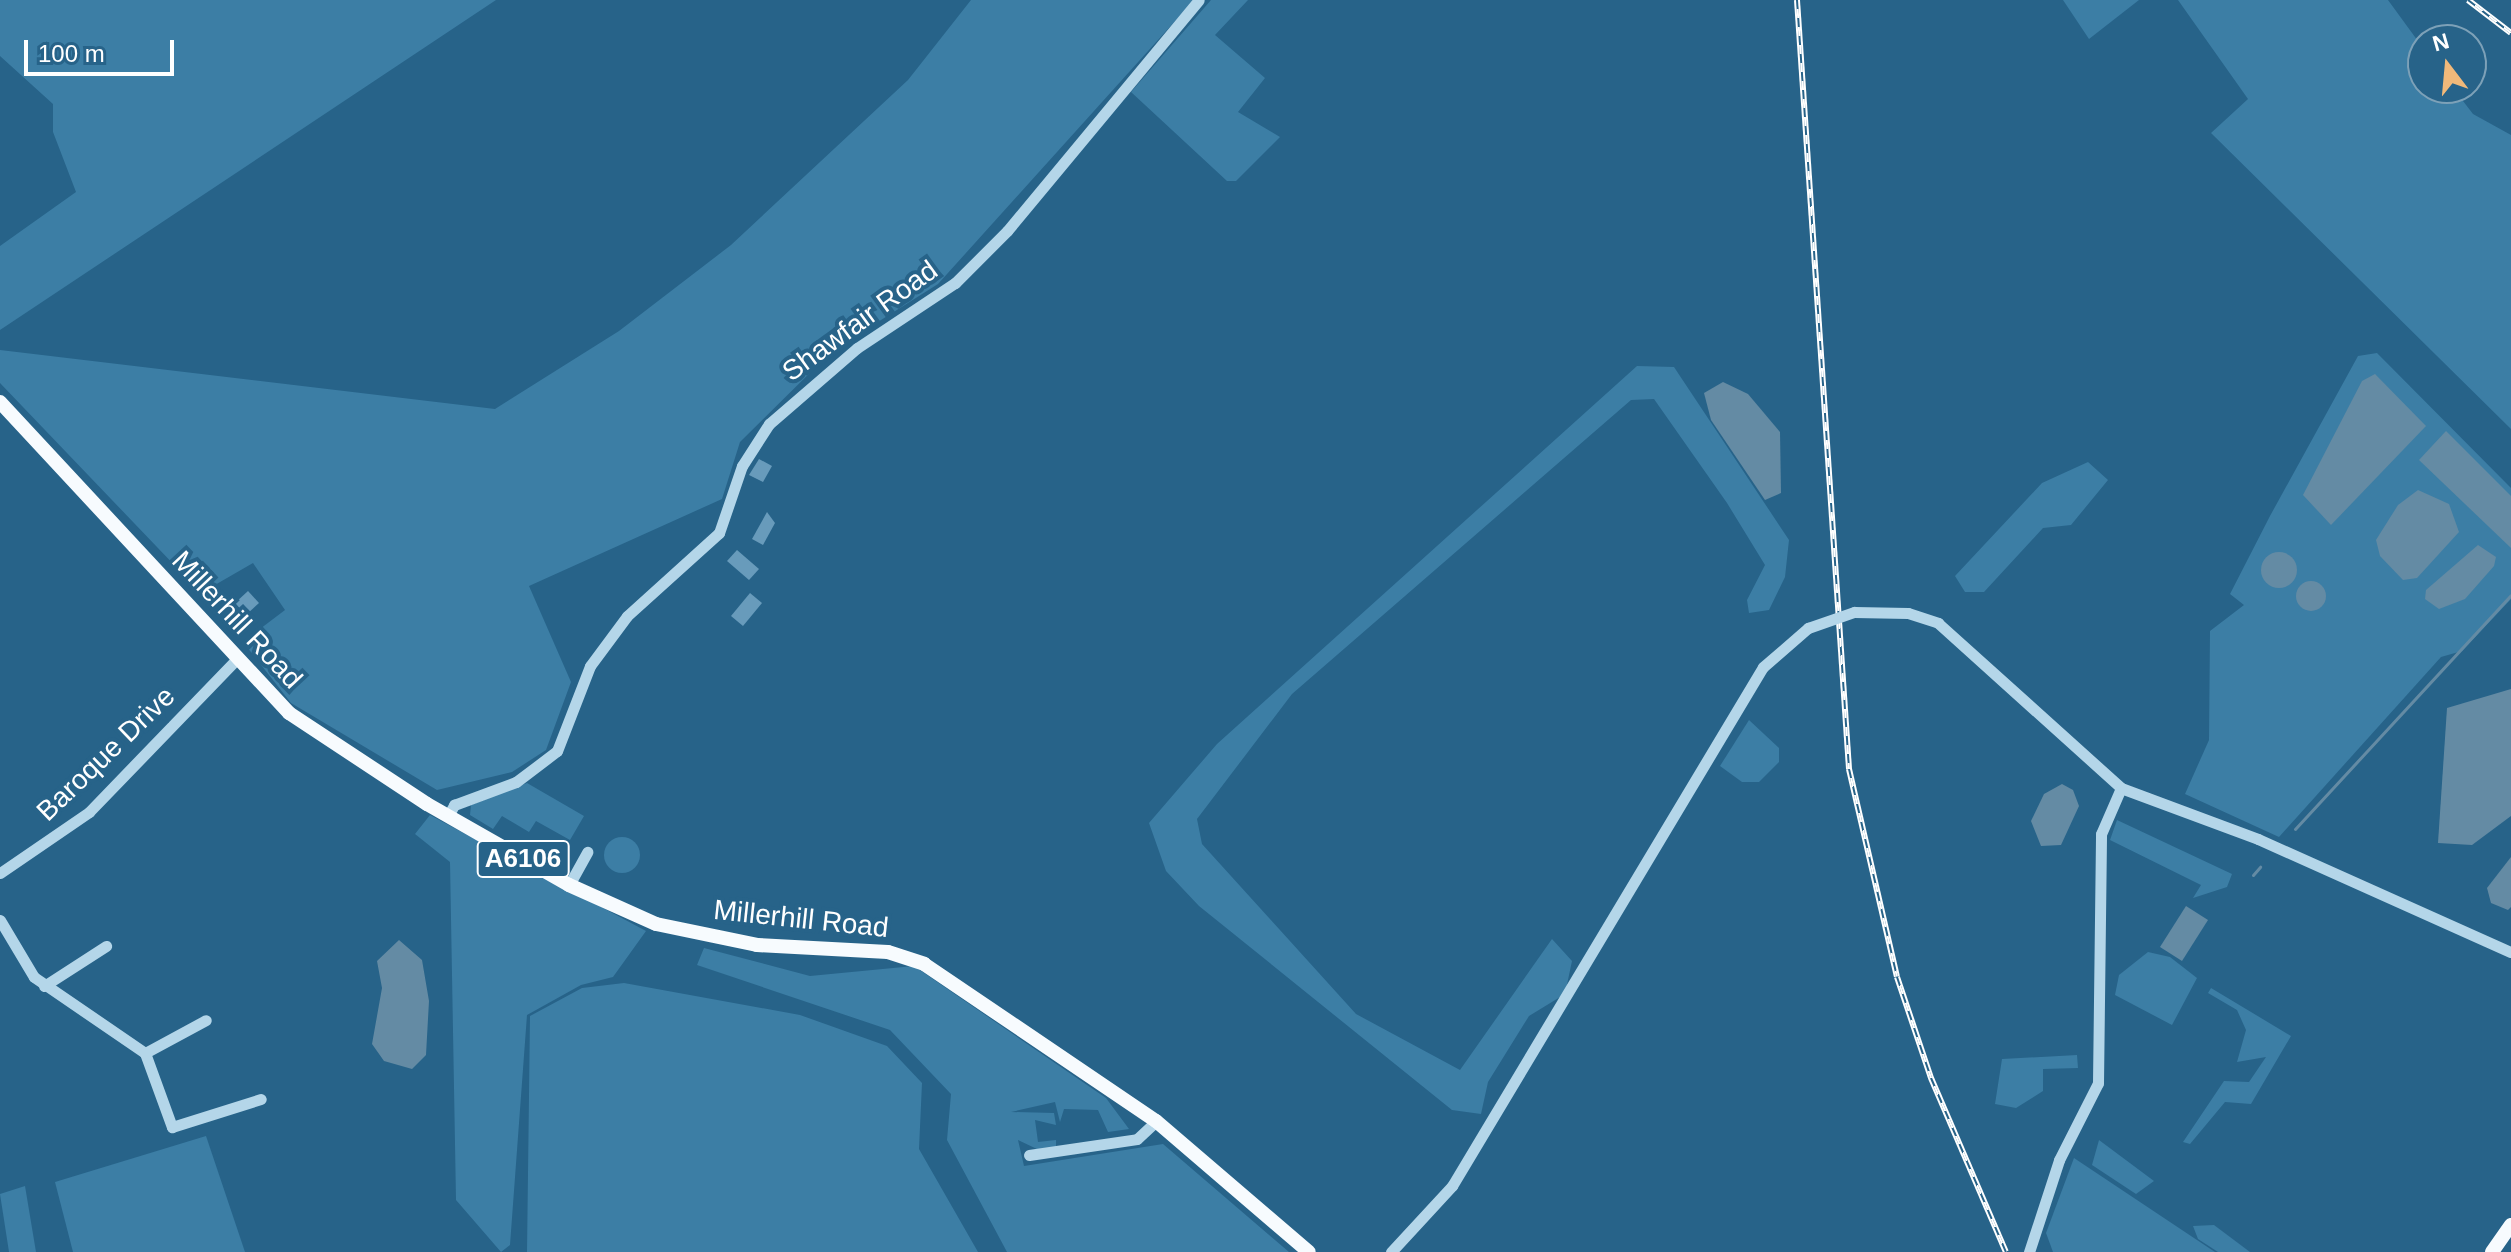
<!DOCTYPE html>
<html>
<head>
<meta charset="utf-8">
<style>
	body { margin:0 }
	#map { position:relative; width:2511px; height:1252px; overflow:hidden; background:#276389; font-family:Arial,sans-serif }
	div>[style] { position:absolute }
	.green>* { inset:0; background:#3c7ea5 }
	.round { border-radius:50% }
	.water>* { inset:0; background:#648ba4 }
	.stream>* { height:3px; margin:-1.5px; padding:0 1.5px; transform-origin:1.5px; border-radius:1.5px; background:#648ba4 }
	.building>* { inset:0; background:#689bbb }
	.minor>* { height:11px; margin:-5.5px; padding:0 5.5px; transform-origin:5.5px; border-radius:5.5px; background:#b4d6e9 }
	.major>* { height:14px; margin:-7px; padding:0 7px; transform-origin:7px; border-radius:7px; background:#f7fbfe }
	.rail>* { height:6px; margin-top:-3px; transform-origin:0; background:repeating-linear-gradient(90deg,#276389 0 9px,#fff 0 18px); box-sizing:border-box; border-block:2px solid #fff }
	.minor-bridge>* { height:11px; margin:-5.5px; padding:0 5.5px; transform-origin:5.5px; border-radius:5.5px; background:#b4d6e9 }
	span { translate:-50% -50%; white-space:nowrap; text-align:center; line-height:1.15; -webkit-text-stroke:8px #276389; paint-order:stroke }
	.shield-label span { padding:2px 6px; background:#276389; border:2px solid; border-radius:6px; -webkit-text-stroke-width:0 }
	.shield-label { font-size:26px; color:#fff; font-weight:700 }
	.street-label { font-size:28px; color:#fff }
	.north { position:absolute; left:2407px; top:24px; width:80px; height:80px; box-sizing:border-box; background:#276389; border:2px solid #7da1b8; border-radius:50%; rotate:344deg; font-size:22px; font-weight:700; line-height:32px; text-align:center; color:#fff }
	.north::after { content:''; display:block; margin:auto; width:28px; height:36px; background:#f1b97a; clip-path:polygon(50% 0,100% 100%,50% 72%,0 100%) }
	.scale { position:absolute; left:24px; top:40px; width:150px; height:36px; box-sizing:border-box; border:4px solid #fff; border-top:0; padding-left:10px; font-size:24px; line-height:28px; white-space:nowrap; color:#fff; -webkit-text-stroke:6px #276389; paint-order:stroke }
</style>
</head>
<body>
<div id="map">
	<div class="green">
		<div style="clip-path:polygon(0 0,496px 0,0 330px,0 246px,76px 192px,53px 132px,53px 104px,0 56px)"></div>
		<div style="clip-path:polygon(971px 0,1194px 0,938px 284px,832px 351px,740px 442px,722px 499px,529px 586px,571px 682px,546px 750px,512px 772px,437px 790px,291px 703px,243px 642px,285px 610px,253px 563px,201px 593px,0 383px,0 350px,495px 409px,619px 331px,731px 245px,908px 80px)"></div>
		<div style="clip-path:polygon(1211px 0,1248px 0,1215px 35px,1265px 78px,1238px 112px,1280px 137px,1236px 181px,1227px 181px,1131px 92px)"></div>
		<div style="clip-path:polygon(2063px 0,2139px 0,2089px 39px)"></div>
		<div style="clip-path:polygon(2178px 0,2388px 0,2423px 48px,2423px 88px,2453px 88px,2473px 114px,2511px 135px,2511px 429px,2211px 133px,2248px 99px)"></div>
		<div style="clip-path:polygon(2377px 353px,2511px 488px,2511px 599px,2462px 651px,2441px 657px,2279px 837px,2185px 794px,2209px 740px,2210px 631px,2244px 605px,2230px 594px,2270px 516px,2358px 356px)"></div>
		<div style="clip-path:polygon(1637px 366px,1674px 367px,1789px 540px,1785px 577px,1769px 610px,1749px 613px,1747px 600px,1765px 565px,1727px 503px,1654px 399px,1631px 400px,1292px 694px,1197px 819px,1202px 844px,1356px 1014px,1460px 1070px,1552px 939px,1572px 961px,1565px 994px,1529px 1016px,1488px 1082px,1481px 1114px,1452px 1110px,1199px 906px,1166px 871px,1149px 823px,1217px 744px)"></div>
		<div style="clip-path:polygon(2088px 462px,2108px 480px,2071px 525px,2043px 528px,1984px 592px,1965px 592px,1955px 576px,2042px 483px)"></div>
		<div style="clip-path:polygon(1749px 720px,1779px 748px,1779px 762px,1759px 782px,1742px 782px,1720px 766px)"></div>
		<div style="clip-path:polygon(527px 783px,584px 816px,570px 840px,536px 821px,529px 832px,502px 816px,493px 829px,470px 815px,471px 805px)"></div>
		<div style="clip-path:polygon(430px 815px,646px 931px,613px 977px,581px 985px,527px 1015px,510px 1245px,501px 1252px,456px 1200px,450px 862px,415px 834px)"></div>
		<div style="clip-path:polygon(2117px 820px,2232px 874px,2227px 887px,2193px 898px,2201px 885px,2110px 840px)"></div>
		<div class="round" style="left:604px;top:837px;width:36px;height:36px"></div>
		<div style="clip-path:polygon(704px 948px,810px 976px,914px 966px,1106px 1098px,1129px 1129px,1108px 1132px,1098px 1110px,1064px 1109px,1060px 1122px,1055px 1102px,1011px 1112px,1054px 1113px,1056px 1125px,1035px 1120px,1038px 1142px,1056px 1140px,1056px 1147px,1039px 1150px,1018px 1140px,1024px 1166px,1163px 1144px,1289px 1252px,1007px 1252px,947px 1140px,951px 1094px,890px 1030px,697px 965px)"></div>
		<div style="clip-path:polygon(2148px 952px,2170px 957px,2197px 978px,2172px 1025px,2115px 995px,2119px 975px)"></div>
		<div style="clip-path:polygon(624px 983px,800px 1015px,887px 1046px,922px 1083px,919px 1149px,978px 1252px,527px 1252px,530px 1016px,582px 988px)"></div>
		<div style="clip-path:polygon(2211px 988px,2291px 1036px,2251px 1104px,2225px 1102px,2190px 1144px,2183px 1142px,2224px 1081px,2249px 1082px,2266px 1057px,2237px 1062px,2246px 1030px,2237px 1010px,2208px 993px)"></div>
		<div style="clip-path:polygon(2077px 1055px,2078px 1068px,2043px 1069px,2043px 1091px,2016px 1108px,1995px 1104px,2002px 1059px)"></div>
		<div style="clip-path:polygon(206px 1136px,245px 1252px,73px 1252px,55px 1182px)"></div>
		<div style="clip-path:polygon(2099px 1140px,2154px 1181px,2136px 1194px,2092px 1165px)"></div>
		<div style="clip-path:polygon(2074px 1158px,2215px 1252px,2053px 1252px,2046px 1233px)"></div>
		<div style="clip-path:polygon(25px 1186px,36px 1252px,9px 1252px,0 1194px)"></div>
		<div style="clip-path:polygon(2214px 1225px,2250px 1252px,2218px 1252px,2198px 1239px,2193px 1226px)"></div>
	</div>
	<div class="water">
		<div style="clip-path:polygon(2375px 374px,2426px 426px,2331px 525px,2303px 495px,2362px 381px)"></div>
		<div style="clip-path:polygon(1723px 382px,1748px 394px,1780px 432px,1781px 493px,1765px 500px,1711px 420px,1704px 393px)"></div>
		<div style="clip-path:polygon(2446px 431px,2511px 496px,2511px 548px,2419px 460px)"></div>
		<div style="clip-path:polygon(2418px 490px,2449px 504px,2459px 532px,2417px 578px,2403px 580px,2380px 556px,2376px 540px,2398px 505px)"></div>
		<div style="clip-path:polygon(2478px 545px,2496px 557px,2494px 566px,2465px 599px,2439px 609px,2425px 599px,2426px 590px)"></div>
		<div class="round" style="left:2261px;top:552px;width:36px;height:36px"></div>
		<div class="round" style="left:2296px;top:581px;width:30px;height:30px"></div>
		<div style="clip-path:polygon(2511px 689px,2511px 816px,2472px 845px,2438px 843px,2447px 708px)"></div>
		<div style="clip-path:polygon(2062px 784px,2073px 790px,2079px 806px,2061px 845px,2041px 846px,2031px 821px,2044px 794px)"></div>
		<div style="clip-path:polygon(2511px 857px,2511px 907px,2508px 910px,2491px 903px,2487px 888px)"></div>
		<div style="clip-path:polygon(2186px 906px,2208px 920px,2182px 961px,2160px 947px)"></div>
		<div style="clip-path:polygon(399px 940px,422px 960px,429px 1001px,426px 1055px,412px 1069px,384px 1061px,372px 1044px,382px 988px,377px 961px)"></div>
	</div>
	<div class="stream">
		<div style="left:2295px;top:829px;width:318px;rotate:-47.3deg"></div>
		<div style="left:2253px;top:875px;width:11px;rotate:-49deg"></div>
	</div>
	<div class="building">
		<div style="clip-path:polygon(759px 459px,772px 466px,763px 482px,749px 475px)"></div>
		<div style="clip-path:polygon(767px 512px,775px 523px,763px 545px,752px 539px)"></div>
		<div style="clip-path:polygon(737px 550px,759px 569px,749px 580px,727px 561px)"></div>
		<div style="clip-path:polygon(248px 591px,259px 603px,246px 615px,235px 603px)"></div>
		<div style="clip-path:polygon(750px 593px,762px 603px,743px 626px,731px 616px)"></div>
	</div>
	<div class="minor">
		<div style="left:1854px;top:612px;width:54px;rotate:1.1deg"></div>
		<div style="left:1908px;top:613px;width:32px;rotate:18deg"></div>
		<div style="left:1938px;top:623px;width:246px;rotate:42deg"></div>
		<div style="left:2121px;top:788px;width:146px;rotate:20.4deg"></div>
		<div style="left:2258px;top:839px;width:277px;rotate:24.1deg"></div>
		<div style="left:448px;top:816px;width:13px;rotate:-61deg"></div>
		<div style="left:454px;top:805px;width:66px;rotate:-20.4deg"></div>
		<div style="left:516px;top:782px;width:51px;rotate:-37.1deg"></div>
		<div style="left:557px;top:751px;width:91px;rotate:-68.8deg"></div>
		<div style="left:590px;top:666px;width:62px;rotate:-53.5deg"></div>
		<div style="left:627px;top:616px;width:124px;rotate:-42.1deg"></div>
		<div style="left:719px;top:533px;width:71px;rotate:-71.1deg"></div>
		<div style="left:742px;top:466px;width:50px;rotate:-57.3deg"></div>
		<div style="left:769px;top:424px;width:116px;rotate:-40.8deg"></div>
		<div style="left:857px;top:348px;width:118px;rotate:-33.6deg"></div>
		<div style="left:955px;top:283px;width:74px;rotate:-45deg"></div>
		<div style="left:1007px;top:231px;width:300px;rotate:-50.3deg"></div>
		<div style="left:0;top:873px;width:108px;rotate:-34.4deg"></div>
		<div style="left:89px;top:812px;width:213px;rotate:-46deg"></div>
		<div style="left:569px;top:885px;width:38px;rotate:-61deg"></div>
		<div style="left:0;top:920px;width:66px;rotate:59.2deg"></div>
		<div style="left:34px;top:977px;width:135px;rotate:34.4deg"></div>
		<div style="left:145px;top:1053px;width:79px;rotate:70deg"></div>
		<div style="left:172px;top:1127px;width:93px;rotate:-17.5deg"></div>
		<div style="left:44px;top:986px;width:74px;rotate:-32.8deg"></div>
		<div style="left:145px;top:1053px;width:69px;rotate:-28.4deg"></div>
		<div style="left:1029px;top:1155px;width:109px;rotate:-8.4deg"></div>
		<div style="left:1137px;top:1139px;width:26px;rotate:-43deg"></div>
		<div style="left:1391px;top:1252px;width:90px;rotate:-47.3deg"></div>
		<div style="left:1452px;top:1186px;width:605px;rotate:-59.07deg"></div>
		<div style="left:1763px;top:667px;width:60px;rotate:-40.9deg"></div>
		<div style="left:2029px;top:1252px;width:97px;rotate:-71.9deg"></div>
		<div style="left:2059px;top:1160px;width:86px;rotate:-63.1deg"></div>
		<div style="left:2098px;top:1083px;width:249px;rotate:-89.3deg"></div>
		<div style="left:2101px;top:834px;width:50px;rotate:-66.5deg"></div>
	</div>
	<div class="major">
		<div style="left:0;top:402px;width:425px;rotate:47.1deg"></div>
		<div style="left:289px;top:713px;width:165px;rotate:33.4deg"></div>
		<div style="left:427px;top:804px;width:163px;rotate:29.7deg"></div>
		<div style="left:569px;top:885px;width:95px;rotate:24.1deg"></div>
		<div style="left:656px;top:924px;width:103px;rotate:11.7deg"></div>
		<div style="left:757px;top:945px;width:131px;rotate:3.1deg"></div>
		<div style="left:888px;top:952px;width:38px;rotate:18deg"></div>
		<div style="left:924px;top:964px;width:280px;rotate:34.1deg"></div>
		<div style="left:1156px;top:1121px;width:201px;rotate:40.6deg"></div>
		<div style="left:2492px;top:1252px;width:33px;rotate:-55deg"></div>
	</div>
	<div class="rail">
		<div style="left:1797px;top:0;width:771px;rotate:86.13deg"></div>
		<div style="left:1849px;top:769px;width:213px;rotate:77deg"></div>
		<div style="left:1897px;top:977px;width:107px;rotate:71.4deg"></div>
		<div style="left:1931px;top:1078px;width:189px;rotate:66.7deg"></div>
		<div style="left:2468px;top:0;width:54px;rotate:37.5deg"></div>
	</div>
	<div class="minor-bridge">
		<div style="left:1808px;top:628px;width:49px;rotate:-19.2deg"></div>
	</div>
	<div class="shield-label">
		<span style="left:523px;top:859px">A6106</span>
	</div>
	<div class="street-label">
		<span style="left:860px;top:321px;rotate:-36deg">Shawfair Road</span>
		<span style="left:237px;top:620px;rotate:47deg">Millerhill Road</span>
		<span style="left:106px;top:754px;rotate:-44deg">Baroque Drive</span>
		<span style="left:801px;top:919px;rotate:6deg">Millerhill Road</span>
	</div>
	<div class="north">N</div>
	<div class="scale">100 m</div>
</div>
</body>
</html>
